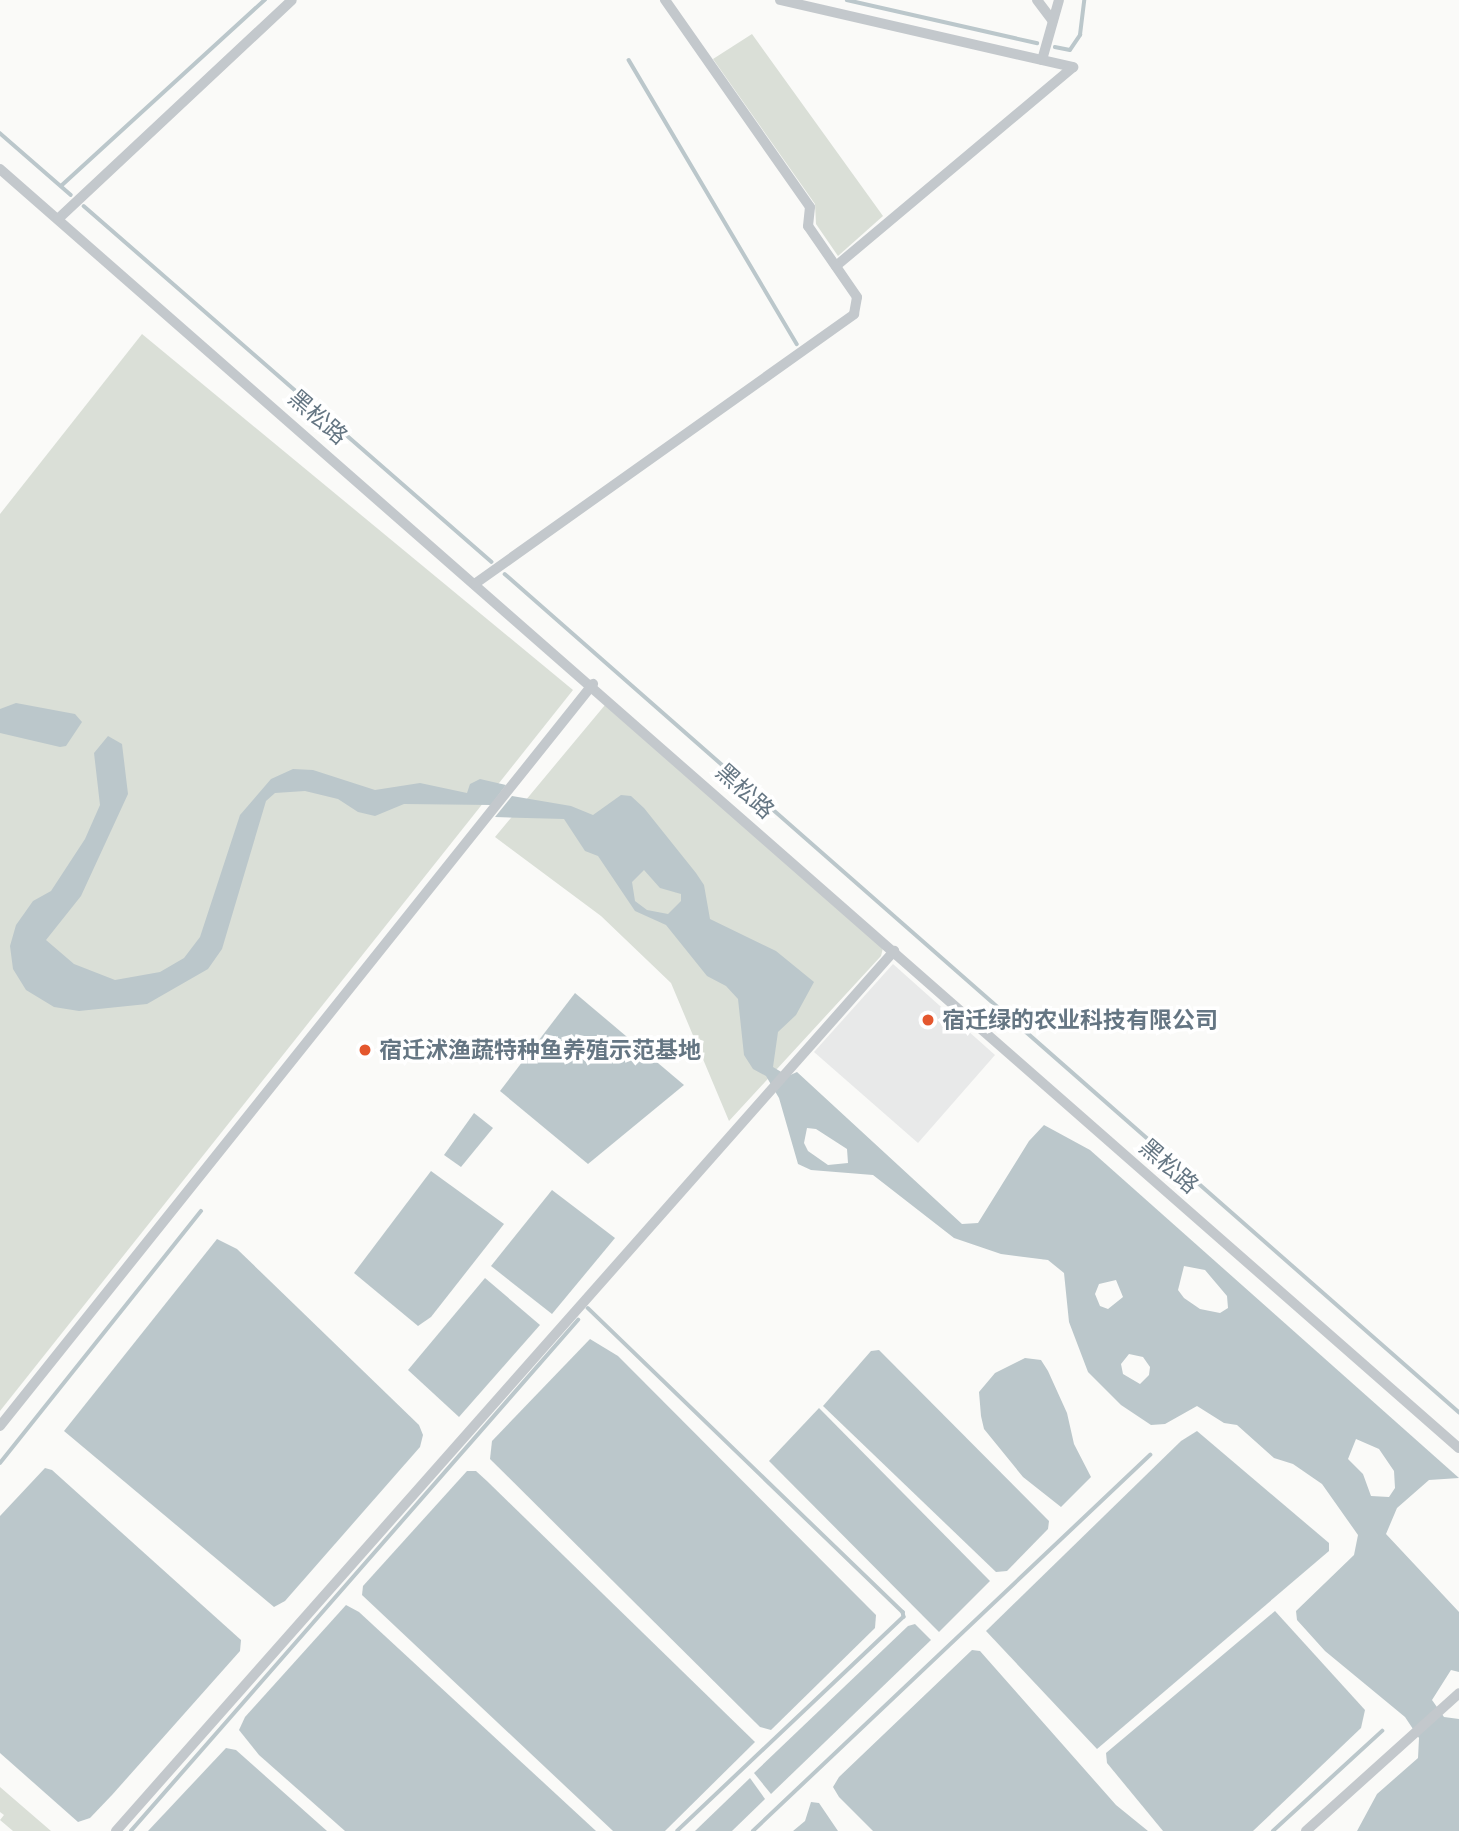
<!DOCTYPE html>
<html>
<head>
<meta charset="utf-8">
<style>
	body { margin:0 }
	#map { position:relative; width:1459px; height:1831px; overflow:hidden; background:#fafaf8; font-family:Cabin,"Noto Sans SC",sans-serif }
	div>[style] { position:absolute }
	.built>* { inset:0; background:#e8e9e9 }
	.green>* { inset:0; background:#dadfd7 }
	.water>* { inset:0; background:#bbc7cb }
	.stream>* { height:3.5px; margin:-1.75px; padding:0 1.75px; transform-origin:1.75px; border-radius:1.75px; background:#bbc7cb }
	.minor>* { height:10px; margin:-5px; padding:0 5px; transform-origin:5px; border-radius:5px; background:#c3c8cc }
	.dots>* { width:19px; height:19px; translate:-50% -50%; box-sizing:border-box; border:4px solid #fff; border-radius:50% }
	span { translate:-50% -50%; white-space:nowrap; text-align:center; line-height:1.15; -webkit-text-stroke:7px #fff; paint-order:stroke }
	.street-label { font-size:23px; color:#657683 }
	.poi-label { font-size:23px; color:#657683; font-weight:700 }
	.left { translate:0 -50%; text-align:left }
</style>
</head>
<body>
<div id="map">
	<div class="built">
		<div style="clip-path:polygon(893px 964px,995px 1055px,918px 1143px,814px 1052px)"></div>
	</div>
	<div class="green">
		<div style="clip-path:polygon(752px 34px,883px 216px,838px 256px,816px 224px,815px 204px,713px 59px)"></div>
		<div style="clip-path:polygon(142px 334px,573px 690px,0 1411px,0 514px)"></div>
		<div style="clip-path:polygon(605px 705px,883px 948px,881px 956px,729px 1121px,671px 983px,601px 916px,495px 837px)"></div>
		<div style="clip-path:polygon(0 1787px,51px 1831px,13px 1831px,0 1820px,4px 1815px,0 1812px)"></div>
	</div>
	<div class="water">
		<div style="clip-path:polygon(16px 703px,75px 714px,82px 722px,66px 746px,60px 747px,0 733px,0 709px)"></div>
		<div style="clip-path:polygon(108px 736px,122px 744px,128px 794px,81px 896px,46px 940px,74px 964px,115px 980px,160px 972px,184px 958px,200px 937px,240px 815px,271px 779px,293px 769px,313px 770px,375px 790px,420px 783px,467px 793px,470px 784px,480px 779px,506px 785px,491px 805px,404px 804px,375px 816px,358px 812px,338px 799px,305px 791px,275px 793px,266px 801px,222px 949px,208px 969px,147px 1004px,79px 1011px,54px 1007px,26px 990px,13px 969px,10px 946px,16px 925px,33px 901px,51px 891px,85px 839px,100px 805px,94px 753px)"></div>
		<div style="clip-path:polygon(evenodd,621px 795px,631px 796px,644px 808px,696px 873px,704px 885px,710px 919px,776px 951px,814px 982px,796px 1015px,778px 1032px,773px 1067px,788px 1076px,797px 1072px,962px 1224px,978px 1223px,1029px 1141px,1044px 1125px,1090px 1150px,1459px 1478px,1429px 1480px,1397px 1508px,1386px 1534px,1459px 1612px,1459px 1672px,1451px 1670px,1432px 1700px,1444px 1717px,1459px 1719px,1459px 1831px,1357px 1831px,1377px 1794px,1418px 1758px,1419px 1738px,1405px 1717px,1325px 1651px,1297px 1620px,1296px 1611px,1354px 1555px,1358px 1535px,1322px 1484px,1293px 1464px,1274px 1458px,1237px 1425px,1224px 1423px,1197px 1406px,1165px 1424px,1151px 1425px,1121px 1405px,1088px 1372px,1069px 1322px,1064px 1273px,1048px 1260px,1001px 1254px,954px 1238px,873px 1175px,811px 1170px,798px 1164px,779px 1098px,766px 1076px,753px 1069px,744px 1055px,738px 999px,726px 986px,707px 976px,666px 925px,635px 911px,598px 856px,585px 851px,564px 819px,495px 817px,512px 796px,571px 806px,593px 815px,621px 795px,644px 870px,660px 888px,681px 894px,681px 901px,668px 914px,647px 910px,635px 901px,632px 882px,644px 870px,621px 795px,807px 1128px,816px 1129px,847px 1149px,848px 1163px,828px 1165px,808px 1151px,804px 1143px,807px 1128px,621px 795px,1184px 1266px,1205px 1270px,1227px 1296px,1228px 1308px,1220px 1313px,1200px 1309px,1184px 1298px,1178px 1290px,1184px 1266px,621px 795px,1116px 1280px,1123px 1297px,1108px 1309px,1100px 1306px,1095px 1294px,1099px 1284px,1116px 1280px,621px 795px,1129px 1354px,1143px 1357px,1150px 1367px,1149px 1375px,1140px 1384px,1123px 1374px,1121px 1364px,1129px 1354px,621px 795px,1356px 1439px,1379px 1449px,1394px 1471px,1395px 1488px,1389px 1497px,1371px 1496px,1363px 1474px,1348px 1459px,1356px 1439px)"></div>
		<div style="clip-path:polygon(575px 993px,684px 1085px,588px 1164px,500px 1091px)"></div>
		<div style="clip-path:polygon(474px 1113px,493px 1128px,461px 1167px,444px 1155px)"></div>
		<div style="clip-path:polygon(431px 1171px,504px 1224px,431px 1317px,418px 1326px,354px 1273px)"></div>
		<div style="clip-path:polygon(552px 1190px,615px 1238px,552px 1314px,491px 1266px)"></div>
		<div style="clip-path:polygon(217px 1239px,237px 1249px,419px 1425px,423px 1435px,420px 1447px,285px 1601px,274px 1607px,64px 1431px)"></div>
		<div style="clip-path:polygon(485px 1278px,540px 1325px,459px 1417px,408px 1370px)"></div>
		<div style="clip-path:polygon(590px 1339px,618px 1356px,876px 1615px,875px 1628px,771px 1730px,760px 1727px,490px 1459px,492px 1441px)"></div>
		<div style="clip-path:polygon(879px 1350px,1049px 1521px,1048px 1529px,1007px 1571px,996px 1572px,823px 1406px,871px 1351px)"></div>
		<div style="clip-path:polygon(1025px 1358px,1041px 1360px,1048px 1371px,1067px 1413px,1074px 1444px,1091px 1477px,1061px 1507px,1023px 1477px,984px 1429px,981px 1416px,979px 1392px,995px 1373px)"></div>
		<div style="clip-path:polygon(819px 1408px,990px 1581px,939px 1632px,769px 1461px)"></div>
		<div style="clip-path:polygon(1197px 1431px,1329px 1543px,1329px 1551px,1097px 1749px,986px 1631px,1181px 1441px)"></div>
		<div style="clip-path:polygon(45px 1468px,52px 1470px,241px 1640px,240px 1651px,112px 1795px,90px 1818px,78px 1822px,0 1753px,0 1516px)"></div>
		<div style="clip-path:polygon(467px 1471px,476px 1471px,488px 1482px,755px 1742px,665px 1831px,613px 1831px,362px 1595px,363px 1586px)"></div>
		<div style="clip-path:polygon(346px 1605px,359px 1612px,596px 1831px,345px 1831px,259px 1755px,239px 1730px,245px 1717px)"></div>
		<div style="clip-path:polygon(1275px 1611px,1365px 1710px,1361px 1728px,1253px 1831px,1163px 1831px,1107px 1763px,1106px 1753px)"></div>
		<div style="clip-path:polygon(915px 1624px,931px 1640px,771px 1794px,754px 1773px,908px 1626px)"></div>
		<div style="clip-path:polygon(972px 1650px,980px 1651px,1116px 1805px,1148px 1831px,873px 1831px,839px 1797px,833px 1787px,839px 1777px)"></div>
		<div style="clip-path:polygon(226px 1748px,236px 1750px,327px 1831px,148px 1831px)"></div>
		<div style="clip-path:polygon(750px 1778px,765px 1799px,732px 1831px,695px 1831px)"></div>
		<div style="clip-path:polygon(811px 1802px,819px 1803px,838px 1831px,793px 1831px,805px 1821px)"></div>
	</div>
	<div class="stream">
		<div style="left:847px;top:0;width:195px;rotate:12.8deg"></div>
		<div style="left:1055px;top:47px;width:15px;rotate:11deg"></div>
		<div style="left:1070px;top:50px;width:18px;rotate:-56deg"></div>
		<div style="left:1080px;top:35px;width:35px;rotate:-83deg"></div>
		<div style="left:629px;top:60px;width:330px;rotate:59.4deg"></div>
		<div style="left:0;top:133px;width:94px;rotate:41.1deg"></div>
		<div style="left:61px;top:186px;width:276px;rotate:-42.4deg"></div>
		<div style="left:84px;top:206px;width:541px;rotate:41.11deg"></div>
		<div style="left:505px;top:574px;width:1270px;rotate:41.3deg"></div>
		<div style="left:588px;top:1308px;width:438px;rotate:44deg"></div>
		<div style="left:903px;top:1612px;width:5px;rotate:79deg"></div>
		<div style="left:904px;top:1617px;width:311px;rotate:136.6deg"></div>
		<div style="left:0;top:1463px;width:322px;rotate:-51.4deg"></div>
		<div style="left:131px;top:1831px;width:679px;rotate:-48.82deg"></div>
		<div style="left:753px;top:1831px;width:547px;rotate:-43.44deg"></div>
		<div style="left:1273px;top:1831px;width:148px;rotate:-42.5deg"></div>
	</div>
	<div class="minor">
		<div style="left:780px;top:0;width:301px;rotate:12.9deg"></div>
		<div style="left:1037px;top:0;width:26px;rotate:53deg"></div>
		<div style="left:1042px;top:60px;width:62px;rotate:-74.2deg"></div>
		<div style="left:0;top:169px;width:1940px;rotate:41.24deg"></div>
		<div style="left:58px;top:219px;width:320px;rotate:-43.1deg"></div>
		<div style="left:836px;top:266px;width:309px;rotate:-40deg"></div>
		<div style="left:476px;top:583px;width:464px;rotate:-35.4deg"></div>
		<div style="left:854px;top:314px;width:17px;rotate:-80deg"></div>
		<div style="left:857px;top:297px;width:86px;rotate:-124.6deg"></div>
		<div style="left:808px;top:226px;width:19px;rotate:-84deg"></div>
		<div style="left:810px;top:207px;width:253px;rotate:-125deg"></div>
		<div style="left:0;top:1426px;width:950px;rotate:-51.37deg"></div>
		<div style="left:116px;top:1831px;width:1175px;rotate:-48.52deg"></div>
		<div style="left:1306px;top:1831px;width:206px;rotate:-42deg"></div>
	</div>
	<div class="dots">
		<div style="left:928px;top:1020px;background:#e4572e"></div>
		<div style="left:365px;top:1050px;background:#e4572e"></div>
	</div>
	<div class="street-label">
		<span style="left:318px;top:417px;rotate:41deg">黑松路</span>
		<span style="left:745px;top:791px;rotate:42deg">黑松路</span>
		<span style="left:1169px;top:1166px;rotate:41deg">黑松路</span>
	</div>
	<div class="poi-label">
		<span class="left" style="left:942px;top:1020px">宿迁绿的农业科技有限公司</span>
		<span class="left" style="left:379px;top:1050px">宿迁沭渔蔬特种鱼养殖示范基地</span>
	</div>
</div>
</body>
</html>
